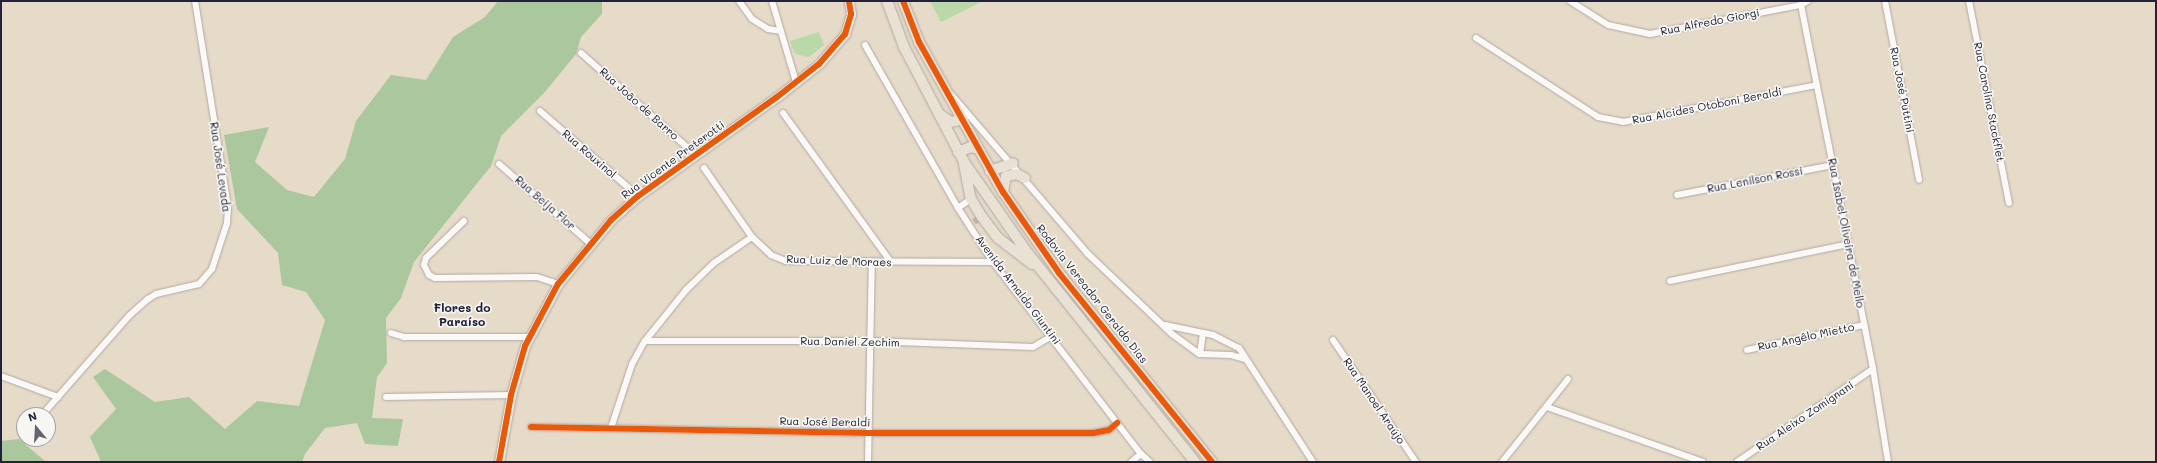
<!DOCTYPE html>
<html>
<head>
<meta charset="utf-8">
<style>
	body { margin:0 }
	#map { position:relative; width:2157px; height:463px; overflow:hidden; background:#e6dac9; font-family:Mali,sans-serif }
	div>[style] { position:absolute }
	.green>* { inset:0; background:#bbd8a9 }
	.forest>* { inset:0; background:#aac79d }
	.street-tunnel>* { height:6px; margin-top:-3px; transform-origin:0; background:repeating-linear-gradient(90deg,#bfb5ad 0 6px,transparent 0 9px) }
	.roads { filter:drop-shadow(0 0 1px #b1a9a1) drop-shadow(0 0 1px #b1a9a1) }
	.street>* { height:6px; margin:-3px; padding:0 3px; transform-origin:3px; border-radius:3px; background:#fbf9f7 }
	.secondary>* { height:9px; margin:-4.5px; padding:0 4.5px; transform-origin:4.5px; border-radius:4.5px; background:#f4f0e9 }
	.primary>* { height:10px; margin:-5px; padding:0 5px; transform-origin:5px; border-radius:5px; background:#eae1d5 }
	.cycleway>* { height:6px; margin:-3px; padding:0 3px; transform-origin:3px; border-radius:3px; background:#e8590c }
	span { translate:-50% -50%; white-space:nowrap; text-align:center; line-height:1.15; -webkit-text-stroke:3.5px #f6f6f2; paint-order:stroke }
	.street-label { font-size:11px; color:#22223b }
	.neighbourhood-label { font-size:12px; color:#22223b; font-weight:700 }
	.frame { position:absolute; inset:0; border:2px solid #22223b; pointer-events:none }
	.north { position:absolute; left:16px; top:407px; width:40px; height:40px; box-sizing:border-box; background:#f6f6f2; border:1px solid #a1a1a9; border-radius:50%; rotate:342deg; font-size:11px; font-weight:700; line-height:16px; text-align:center; color:#22223b }
	.north::after { content:''; display:block; margin:auto; width:14px; height:18px; background:#67626d; clip-path:polygon(50% 0,100% 100%,50% 72%,0 100%) }
</style>
</head>
<body>
<div id="map">
	<div class="green">
		<div style="clip-path:polygon(930px 1px,983px 1px,941px 22px)"></div>
		<div style="clip-path:polygon(819px 32px,824px 45px,809px 57px,795px 54px,790px 41px)"></div>
	</div>
	<div class="forest">
		<div style="clip-path:polygon(498px 1px,602px 1px,602px 14px,581px 37px,576px 54px,544px 93px,501px 136px,491px 166px,414px 262px,401px 298px,386px 318px,387px 363px,377px 377px,372px 418px,403px 419px,398px 446px,365px 444px,357px 423px,325px 428px,305px 454px,302px 462px,101px 462px,90px 437px,116px 409px,93px 377px,105px 369px,155px 402px,189px 397px,225px 429px,257px 401px,299px 406px,325px 320px,306px 292px,282px 285px,278px 253px,237px 209px,224px 135px,269px 127px,255px 162px,287px 190px,314px 197px,345px 159px,356px 121px,391px 75px,426px 80px,453px 37px,485px 17px)"></div>
		<div style="clip-path:polygon(19px 439px,46px 462px,1px 462px,1px 441px)"></div>
	</div>
	<div class="street-tunnel">
		<div style="left:974px;top:222px;width:5px;rotate:-37deg"></div>
	</div>
	<div class="roads">
		<div class="street">
			<div style="left:739px;top:1px;width:22px;rotate:54deg"></div>
			<div style="left:752px;top:19px;width:19px;rotate:32deg"></div>
			<div style="left:768px;top:29px;width:12px;rotate:9deg"></div>
			<div style="left:772px;top:1px;width:84px;rotate:73.5deg"></div>
			<div style="left:1570px;top:1px;width:45px;rotate:32.3deg"></div>
			<div style="left:1608px;top:25px;width:43px;rotate:12.1deg"></div>
			<div style="left:1650px;top:34px;width:154px;rotate:-10.9deg"></div>
			<div style="left:1801px;top:5px;width:8px;rotate:-30deg"></div>
			<div style="left:1885px;top:1px;width:182px;rotate:79.2deg"></div>
			<div style="left:1969px;top:1px;width:206px;rotate:78.8deg"></div>
			<div style="left:1801px;top:5px;width:371px;rotate:78.8deg"></div>
			<div style="left:1873px;top:369px;width:94px;rotate:80.8deg"></div>
			<div style="left:1476px;top:38px;width:145px;rotate:32.9deg"></div>
			<div style="left:1598px;top:117px;width:25px;rotate:11deg"></div>
			<div style="left:1623px;top:122px;width:197px;rotate:-10.8deg"></div>
			<div style="left:865px;top:45px;width:188px;rotate:60.3deg"></div>
			<div style="left:958px;top:208px;width:64px;rotate:57.1deg"></div>
			<div style="left:993px;top:262px;width:242px;rotate:52.4deg"></div>
			<div style="left:1141px;top:454px;width:12px;rotate:42deg"></div>
			<div style="left:581px;top:53px;width:154px;rotate:41.6deg"></div>
			<div style="left:950px;top:93px;width:212px;rotate:49.4deg"></div>
			<div style="left:1088px;top:254px;width:116px;rotate:43.6deg"></div>
			<div style="left:1172px;top:334px;width:34px;rotate:36deg"></div>
			<div style="left:1200px;top:354px;width:31px;rotate:2deg"></div>
			<div style="left:1231px;top:355px;width:15px;rotate:16deg"></div>
			<div style="left:540px;top:111px;width:130px;rotate:40.9deg"></div>
			<div style="left:783px;top:113px;width:184px;rotate:54.1deg"></div>
			<div style="left:499px;top:164px;width:121px;rotate:41deg"></div>
			<div style="left:704px;top:168px;width:84px;rotate:55.2deg"></div>
			<div style="left:752px;top:237px;width:26px;rotate:43deg"></div>
			<div style="left:771px;top:255px;width:16px;rotate:22deg"></div>
			<div style="left:786px;top:261px;width:207px;rotate:0.3deg"></div>
			<div style="left:1677px;top:195px;width:159px;rotate:-10.9deg"></div>
			<div style="left:958px;top:208px;width:16px;rotate:-35deg"></div>
			<div style="left:464px;top:221px;width:53px;rotate:135.8deg"></div>
			<div style="left:426px;top:258px;width:7px;rotate:106deg"></div>
			<div style="left:424px;top:265px;width:11px;rotate:63deg"></div>
			<div style="left:429px;top:275px;width:7px;rotate:27deg"></div>
			<div style="left:435px;top:278px;width:102px;rotate:-0.6deg"></div>
			<div style="left:537px;top:277px;width:22px;rotate:18deg"></div>
			<div style="left:1670px;top:281px;width:182px;rotate:-11.7deg"></div>
			<div style="left:1165px;top:325px;width:49px;rotate:11.8deg"></div>
			<div style="left:1213px;top:335px;width:29px;rotate:27deg"></div>
			<div style="left:1239px;top:348px;width:136px;rotate:57deg"></div>
			<div style="left:391px;top:333px;width:14px;rotate:17deg"></div>
			<div style="left:404px;top:337px;width:125px"></div>
			<div style="left:1333px;top:340px;width:148px;rotate:55.8deg"></div>
			<div style="left:645px;top:341px;width:226px"></div>
			<div style="left:871px;top:341px;width:162px;rotate:2.1deg"></div>
			<div style="left:1033px;top:347px;width:22px;rotate:-30deg"></div>
			<div style="left:1747px;top:350px;width:120px;rotate:-12.1deg"></div>
			<div style="left:1200px;top:354px;width:21px;rotate:-82deg"></div>
			<div style="left:1px;top:376px;width:61px;rotate:20.2deg"></div>
			<div style="left:386px;top:397px;width:125px;rotate:-0.9deg"></div>
			<div style="left:1547px;top:407px;width:165px;rotate:19.4deg"></div>
			<div style="left:42px;top:415px;width:133px;rotate:-48.7deg"></div>
			<div style="left:130px;top:315px;width:24px;rotate:-42deg"></div>
			<div style="left:148px;top:299px;width:9px;rotate:-32deg"></div>
			<div style="left:156px;top:294px;width:44px;rotate:-13.1deg"></div>
			<div style="left:199px;top:284px;width:20px;rotate:-49deg"></div>
			<div style="left:212px;top:269px;width:48px;rotate:-71.9deg"></div>
			<div style="left:227px;top:223px;width:16px;rotate:-86deg"></div>
			<div style="left:228px;top:207px;width:209px;rotate:-99.1deg"></div>
			<div style="left:531px;top:427px;width:338px;rotate:1deg"></div>
			<div style="left:869px;top:433px;width:224px"></div>
			<div style="left:1093px;top:433px;width:16px;rotate:-11deg"></div>
			<div style="left:1109px;top:430px;width:11px;rotate:-41deg"></div>
			<div style="left:611px;top:428px;width:67px;rotate:-71.8deg"></div>
			<div style="left:632px;top:364px;width:26px;rotate:-61deg"></div>
			<div style="left:645px;top:341px;width:65px;rotate:-51.2deg"></div>
			<div style="left:686px;top:290px;width:39px;rotate:-44deg"></div>
			<div style="left:714px;top:263px;width:46px;rotate:-34.4deg"></div>
			<div style="left:868px;top:462px;width:200px;rotate:-88.9deg"></div>
			<div style="left:1131px;top:462px;width:13px;rotate:-39deg"></div>
			<div style="left:1502px;top:462px;width:106px;rotate:-51.5deg"></div>
			<div style="left:1737px;top:462px;width:165px;rotate:-34.4deg"></div>
		</div>
		<div class="secondary">
			<div style="left:499px;top:462px;width:68px;rotate:-79.8deg"></div>
			<div style="left:511px;top:395px;width:51px;rotate:-74.1deg"></div>
			<div style="left:525px;top:346px;width:70px;rotate:-62deg"></div>
			<div style="left:558px;top:284px;width:83px;rotate:-50.4deg"></div>
			<div style="left:611px;top:220px;width:36px;rotate:-42deg"></div>
			<div style="left:638px;top:196px;width:171px;rotate:-35.5deg"></div>
			<div style="left:777px;top:97px;width:53px;rotate:-38.2deg"></div>
			<div style="left:819px;top:64px;width:40px;rotate:-49deg"></div>
			<div style="left:845px;top:34px;width:21px;rotate:-73deg"></div>
			<div style="left:851px;top:14px;width:13px;rotate:-99deg"></div>
		</div>
		<div class="primary">
			<div style="left:887px;top:1px;width:49px;rotate:69.7deg"></div>
			<div style="left:904px;top:47px;width:130px;rotate:62.4deg"></div>
			<div style="left:964px;top:162px;width:108px;rotate:55.1deg"></div>
			<div style="left:1026px;top:251px;width:270px;rotate:51.3deg"></div>
			<div style="left:903px;top:1px;width:44px;rotate:68.7deg"></div>
			<div style="left:919px;top:42px;width:172px;rotate:60.8deg"></div>
			<div style="left:1003px;top:192px;width:98px;rotate:55.3deg"></div>
			<div style="left:1059px;top:273px;width:243px;rotate:51deg"></div>
			<div style="left:939px;top:114px;width:14px;rotate:34deg"></div>
			<div style="left:951px;top:122px;width:12px;rotate:-14deg"></div>
			<div style="left:958px;top:152px;width:14px;rotate:-21deg"></div>
			<div style="left:971px;top:147px;width:7px;rotate:16deg"></div>
			<div style="left:964px;top:164px;width:36px;rotate:79deg"></div>
			<div style="left:971px;top:199px;width:21px;rotate:59deg"></div>
			<div style="left:982px;top:217px;width:26px;rotate:53deg"></div>
			<div style="left:998px;top:238px;width:43px;rotate:37.4deg"></div>
			<div style="left:990px;top:171px;width:24px;rotate:-19deg"></div>
			<div style="left:1003px;top:192px;width:16px;rotate:-79deg"></div>
			<div style="left:1006px;top:176px;width:11px;rotate:-10deg"></div>
			<div style="left:1017px;top:174px;width:9px;rotate:27deg"></div>
		</div>
	</div>
	<div class="cycleway">
		<div style="left:903px;top:1px;width:44px;rotate:68.7deg"></div>
		<div style="left:919px;top:42px;width:172px;rotate:60.8deg"></div>
		<div style="left:1003px;top:192px;width:98px;rotate:55.3deg"></div>
		<div style="left:1059px;top:273px;width:243px;rotate:51deg"></div>
		<div style="left:531px;top:427px;width:338px;rotate:1deg"></div>
		<div style="left:869px;top:433px;width:224px"></div>
		<div style="left:1093px;top:433px;width:16px;rotate:-11deg"></div>
		<div style="left:1109px;top:430px;width:11px;rotate:-41deg"></div>
		<div style="left:499px;top:462px;width:68px;rotate:-79.8deg"></div>
		<div style="left:511px;top:395px;width:51px;rotate:-74.1deg"></div>
		<div style="left:525px;top:346px;width:70px;rotate:-62deg"></div>
		<div style="left:558px;top:284px;width:83px;rotate:-50.4deg"></div>
		<div style="left:611px;top:220px;width:36px;rotate:-42deg"></div>
		<div style="left:638px;top:196px;width:171px;rotate:-35.5deg"></div>
		<div style="left:777px;top:97px;width:53px;rotate:-38.2deg"></div>
		<div style="left:819px;top:64px;width:40px;rotate:-49deg"></div>
		<div style="left:845px;top:34px;width:21px;rotate:-73deg"></div>
		<div style="left:851px;top:14px;width:13px;rotate:-99deg"></div>
	</div>
	<div class="street-label">
		<span style="left:1710px;top:22px;rotate:-11deg">Rua Alfredo Giorgi</span>
		<span style="left:1902px;top:90px;rotate:79deg">Rua José Puttini</span>
		<span style="left:1989px;top:102px;rotate:79deg">Rua Carolina Stackflet</span>
		<span style="left:639px;top:104px;rotate:42deg">Rua João de Barro</span>
		<span style="left:1707px;top:106px;rotate:-11deg">Rua Alcides Otoboni Beraldi</span>
		<span style="left:589px;top:154px;rotate:41deg">Rua Rouxinol</span>
		<span style="left:673px;top:160px;rotate:-36deg">Rua Vicente Preterotti</span>
		<span style="left:220px;top:167px;rotate:82deg">Rua José Levada</span>
		<span style="left:1755px;top:180px;rotate:-11deg">Rua Lenilson Rossi</span>
		<span style="left:545px;top:203px;rotate:41deg">Rua Beija Flor</span>
		<span style="left:1846px;top:233px;rotate:79deg">Rua Isabel Oliveira de Mello</span>
		<span style="left:839px;top:261px;rotate:2deg">Rua Luiz de Moraes</span>
		<span style="left:1018px;top:290px;rotate:53deg">Avenida Arnaldo Giuntini</span>
		<span style="left:1092px;top:294px;rotate:52deg">Rodovia Vereador Geraldo Dias</span>
		<span style="left:1806px;top:337px;rotate:-12deg">Rua Angêlo Mietto</span>
		<span style="left:850px;top:342px;rotate:1deg">Rua Daniel Zechim</span>
		<span style="left:1374px;top:401px;rotate:56deg">Rua Manoel Araújo</span>
		<span style="left:1805px;top:416px;rotate:-34deg">Rua Aleixo Zomignani</span>
		<span style="left:825px;top:422px;rotate:1deg">Rua José Beraldi</span>
	</div>
	<div class="neighbourhood-label">
		<span style="left:462px;top:315px">Flores do<br>Paraíso</span>
	</div>
	<div class="frame"></div>
	<div class="north">N</div>
</div>
</body>
</html>
